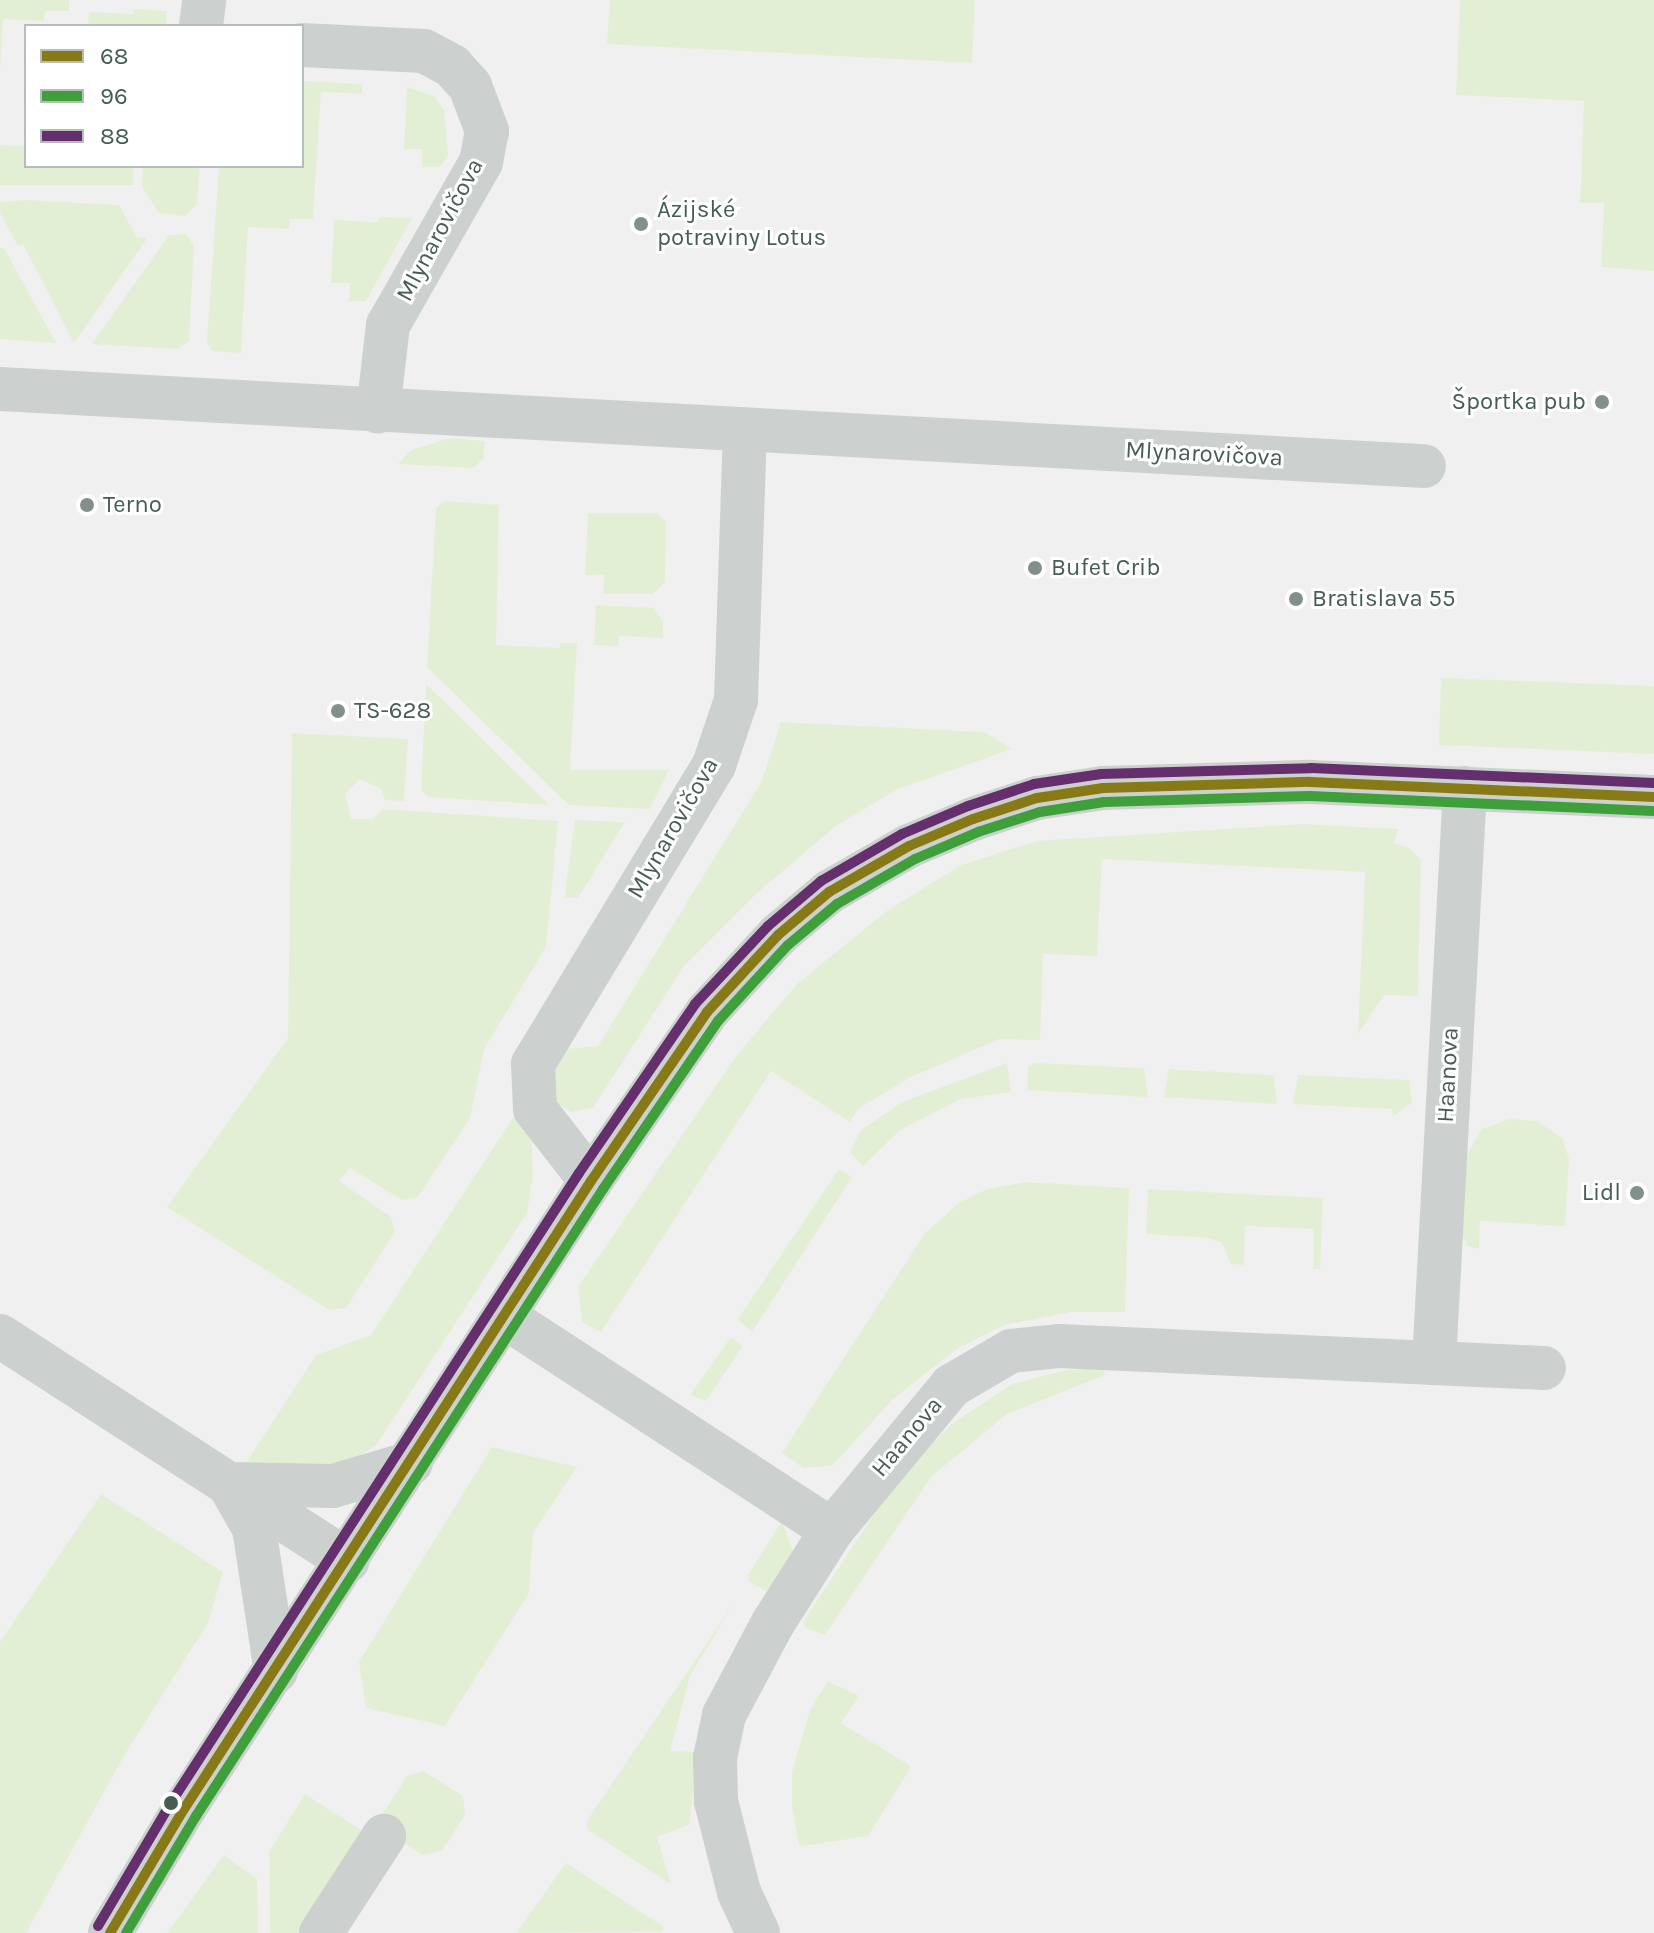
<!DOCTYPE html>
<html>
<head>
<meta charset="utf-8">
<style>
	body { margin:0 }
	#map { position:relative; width:1654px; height:1933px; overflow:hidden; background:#f1f0f1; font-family:Karla,sans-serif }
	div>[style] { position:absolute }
	.green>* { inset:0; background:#e3efd4 }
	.minor>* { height:44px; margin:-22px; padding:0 22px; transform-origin:22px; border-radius:22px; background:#ccd1cf }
	.bus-1>* { height:10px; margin:-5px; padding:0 5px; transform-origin:5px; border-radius:5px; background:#887917 }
	.bus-2>* { height:10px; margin:-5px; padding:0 5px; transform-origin:5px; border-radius:5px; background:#3fa03b }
	.bus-3>* { height:10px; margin:-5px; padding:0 5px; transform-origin:5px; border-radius:5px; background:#642f6c }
	.dots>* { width:22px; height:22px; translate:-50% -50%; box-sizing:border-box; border:4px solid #fff; border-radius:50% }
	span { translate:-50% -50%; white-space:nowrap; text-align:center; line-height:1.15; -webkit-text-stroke:6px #fff; paint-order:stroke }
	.poi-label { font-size:24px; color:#475d53 }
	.left { translate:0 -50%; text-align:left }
	.right { translate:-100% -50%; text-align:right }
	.street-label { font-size:24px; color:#475d53 }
	.legend { position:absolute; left:24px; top:24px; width:280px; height:144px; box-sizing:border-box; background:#fff; border:2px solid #b5beba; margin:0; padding:10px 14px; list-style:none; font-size:24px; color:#475d53 }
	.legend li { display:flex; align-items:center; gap:16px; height:40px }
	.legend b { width:40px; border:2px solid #b5beba }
</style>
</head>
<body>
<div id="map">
	<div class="green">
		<div style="clip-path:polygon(0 0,69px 0,69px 11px,45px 11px,44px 21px,3px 19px,0 73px)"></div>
		<div style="clip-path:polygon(610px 0,975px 0,972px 63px,607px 44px)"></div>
		<div style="clip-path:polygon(1460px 0,1654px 0,1654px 271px,1601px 267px,1604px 203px,1580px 203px,1584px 101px,1456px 95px)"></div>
		<div style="clip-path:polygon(134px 9px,167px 11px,166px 26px,88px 26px,89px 12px,133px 14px)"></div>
		<div style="clip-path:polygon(302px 81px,362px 84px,362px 94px,321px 92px,313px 219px,290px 219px,289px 229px,248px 227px,241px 353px,212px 351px,207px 342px,219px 166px,302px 166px)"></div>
		<div style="clip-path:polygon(407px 87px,434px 96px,444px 110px,448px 155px,440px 167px,422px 167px,422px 149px,404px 149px)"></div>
		<div style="clip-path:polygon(0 145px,26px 146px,26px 166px,134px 166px,133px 185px,0 185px)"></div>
		<div style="clip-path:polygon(143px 166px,200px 166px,197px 204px,185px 216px,159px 213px,142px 187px)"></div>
		<div style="clip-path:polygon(26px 200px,119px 205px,137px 238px,148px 237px,74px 343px,23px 244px,18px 246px,0 213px,0 202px)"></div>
		<div style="clip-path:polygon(379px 217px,412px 218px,366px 301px,349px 301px,350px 283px,331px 283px,334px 220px,378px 222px)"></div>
		<div style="clip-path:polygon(185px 234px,194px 245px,189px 341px,178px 349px,92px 344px,169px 235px)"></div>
		<div style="clip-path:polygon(0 248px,4px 248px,56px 343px,0 339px)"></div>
		<div style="clip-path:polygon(450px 438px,485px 441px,483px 459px,473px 468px,398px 464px,411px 450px)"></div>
		<div style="clip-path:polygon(445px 501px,499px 505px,496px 645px,560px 648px,560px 643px,577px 643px,570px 770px,669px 770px,650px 809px,569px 805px,427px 667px,436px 508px)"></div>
		<div style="clip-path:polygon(588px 513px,657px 513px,666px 522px,665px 582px,653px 594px,603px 594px,604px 575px,585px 575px)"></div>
		<div style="clip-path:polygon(596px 605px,653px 608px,663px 621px,663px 638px,619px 636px,618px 646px,594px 645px)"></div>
		<div style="clip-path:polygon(1441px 678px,1654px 686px,1654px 754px,1439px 745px)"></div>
		<div style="clip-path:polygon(426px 684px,549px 805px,428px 797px,421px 790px)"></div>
		<div style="clip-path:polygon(781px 722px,984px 732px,1012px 749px,898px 789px,837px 825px,757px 893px,684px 966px,593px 1108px,571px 1112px,558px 1104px,549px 1087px,553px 1067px,565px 1049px,598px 1046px,762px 781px)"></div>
		<div style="clip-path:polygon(292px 733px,408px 739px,404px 801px,385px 800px,381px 789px,360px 779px,345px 794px,351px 819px,373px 819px,383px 809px,558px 821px,546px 947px,484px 1049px,470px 1118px,417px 1198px,402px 1200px,350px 1168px,339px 1181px,391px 1217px,395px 1232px,346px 1308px,329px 1310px,167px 1207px,288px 1038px)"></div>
		<div style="clip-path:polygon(575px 820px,625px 822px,578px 898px,564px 898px)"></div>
		<div style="clip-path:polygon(1303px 824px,1398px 829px,1394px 843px,1409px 848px,1421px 860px,1418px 996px,1384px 995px,1358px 1034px,1365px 872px,1102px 859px,1097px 956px,1043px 954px,1040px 1040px,999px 1039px,909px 1078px,858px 1109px,850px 1122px,771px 1071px,601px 1332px,582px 1322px,578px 1287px,737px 1055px,797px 984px,888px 910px,961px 865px,1036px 841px)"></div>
		<div style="clip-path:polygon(1007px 1063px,1011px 1092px,961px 1099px,900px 1130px,863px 1166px,850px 1152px,861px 1130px,902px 1102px)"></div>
		<div style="clip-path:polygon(1034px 1063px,1144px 1068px,1148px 1097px,1027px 1090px,1028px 1067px)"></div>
		<div style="clip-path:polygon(1169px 1069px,1274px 1075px,1277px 1104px,1164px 1097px)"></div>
		<div style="clip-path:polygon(1298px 1075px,1409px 1080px,1412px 1103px,1393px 1116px,1392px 1109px,1293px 1104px)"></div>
		<div style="clip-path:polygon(520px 1107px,531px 1131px,533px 1176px,527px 1213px,377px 1444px,330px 1478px,244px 1466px,316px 1355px,371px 1335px)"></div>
		<div style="clip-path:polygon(1509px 1119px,1537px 1121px,1563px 1139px,1569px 1159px,1565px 1226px,1480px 1221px,1479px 1249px,1468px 1246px,1462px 1236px,1467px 1154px,1482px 1129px)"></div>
		<div style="clip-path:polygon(839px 1169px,852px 1177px,752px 1332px,738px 1319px)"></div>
		<div style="clip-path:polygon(1026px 1182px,1129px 1188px,1125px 1312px,1071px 1312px,1004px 1325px,958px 1348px,893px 1399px,832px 1466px,803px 1468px,782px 1453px,925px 1233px,959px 1203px,987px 1189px)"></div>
		<div style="clip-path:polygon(1148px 1189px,1323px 1198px,1320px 1269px,1313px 1269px,1314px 1229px,1245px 1226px,1244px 1265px,1231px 1264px,1222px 1243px,1209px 1238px,1146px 1234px)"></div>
		<div style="clip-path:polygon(731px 1337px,743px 1346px,706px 1401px,690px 1395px)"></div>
		<div style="clip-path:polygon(1103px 1368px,1105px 1375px,1007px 1414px,931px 1477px,825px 1635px,807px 1629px,803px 1622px,900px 1475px,953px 1423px,1012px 1384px,1067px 1370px)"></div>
		<div style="clip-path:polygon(492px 1447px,577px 1467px,533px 1533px,529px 1593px,445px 1726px,366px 1708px,359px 1662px)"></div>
		<div style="clip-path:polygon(101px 1494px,223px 1572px,208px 1623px,125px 1754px,26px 1933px,0 1933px,0 1642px)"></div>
		<div style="clip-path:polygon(782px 1521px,794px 1554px,773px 1595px,749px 1581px,748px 1575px)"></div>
		<div style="clip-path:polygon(734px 1603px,690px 1676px,670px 1751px,698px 1752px,689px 1825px,657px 1837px,671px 1884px,588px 1830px,586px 1822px)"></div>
		<div style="clip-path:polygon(828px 1681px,859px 1696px,841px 1723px,909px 1765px,909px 1770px,868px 1836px,804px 1846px,799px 1844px,792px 1807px,792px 1772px,810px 1710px)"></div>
		<div style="clip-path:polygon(423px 1771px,463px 1796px,465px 1815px,442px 1851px,422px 1855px,387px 1832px,382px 1815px,407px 1776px)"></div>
		<div style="clip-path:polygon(305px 1794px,367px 1834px,304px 1933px,270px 1933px,269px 1852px)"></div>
		<div style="clip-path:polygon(224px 1855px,257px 1879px,258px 1933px,167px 1933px)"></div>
		<div style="clip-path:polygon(566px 1863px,664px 1927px,662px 1932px,516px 1933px)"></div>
	</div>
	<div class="minor">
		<div style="left:201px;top:26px;width:26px;rotate:-83deg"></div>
		<div style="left:302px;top:45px;width:122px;rotate:2.8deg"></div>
		<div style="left:424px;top:51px;width:32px;rotate:28deg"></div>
		<div style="left:452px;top:66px;width:27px;rotate:48deg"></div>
		<div style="left:470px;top:86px;width:48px;rotate:69.3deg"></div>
		<div style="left:487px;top:131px;width:32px;rotate:101deg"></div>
		<div style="left:481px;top:162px;width:188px;rotate:119.7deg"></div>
		<div style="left:388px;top:325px;width:87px;rotate:96.6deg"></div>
		<div style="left:0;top:389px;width:1426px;rotate:3.1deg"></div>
		<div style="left:1465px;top:788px;width:576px;rotate:93.09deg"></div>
		<div style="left:1434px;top:1363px;width:110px;rotate:2.6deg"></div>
		<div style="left:591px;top:1181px;width:91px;rotate:-127.9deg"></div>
		<div style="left:535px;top:1109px;width:45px;rotate:-92.5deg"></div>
		<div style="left:533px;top:1064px;width:350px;rotate:-58.8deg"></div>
		<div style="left:714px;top:765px;width:69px;rotate:-71.3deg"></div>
		<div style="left:736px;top:700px;width:268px;rotate:-88.1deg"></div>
		<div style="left:505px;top:1317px;width:390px;rotate:33.1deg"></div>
		<div style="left:0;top:1336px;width:414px;rotate:32.9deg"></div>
		<div style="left:231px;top:1484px;width:102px;rotate:1.1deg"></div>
		<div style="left:333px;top:1486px;width:81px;rotate:-16.4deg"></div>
		<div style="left:230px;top:1486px;width:48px;rotate:60.3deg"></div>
		<div style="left:254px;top:1528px;width:145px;rotate:81.3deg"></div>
		<div style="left:110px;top:1933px;width:144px;rotate:-59.2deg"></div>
		<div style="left:184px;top:1809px;width:748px;rotate:-57.05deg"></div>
		<div style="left:591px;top:1181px;width:205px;rotate:-55.5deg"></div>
		<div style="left:707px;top:1012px;width:105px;rotate:-47.3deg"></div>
		<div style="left:778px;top:935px;width:67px;rotate:-40.1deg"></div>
		<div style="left:829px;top:892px;width:92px;rotate:-29.9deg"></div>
		<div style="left:909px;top:846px;width:69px;rotate:-22.9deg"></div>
		<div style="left:973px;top:819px;width:67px;rotate:-18.2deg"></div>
		<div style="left:1037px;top:798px;width:67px;rotate:-8.6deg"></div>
		<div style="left:1103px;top:788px;width:207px;rotate:-1.7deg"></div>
		<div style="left:1310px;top:782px;width:344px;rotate:2.5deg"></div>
		<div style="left:321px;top:1933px;width:116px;rotate:-57deg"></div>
		<div style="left:758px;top:1933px;width:45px;rotate:-114.9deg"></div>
		<div style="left:739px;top:1892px;width:94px;rotate:-104.2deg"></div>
		<div style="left:716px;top:1801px;width:43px;rotate:-91.3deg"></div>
		<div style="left:715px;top:1758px;width:44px;rotate:-78.2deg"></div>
		<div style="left:724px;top:1715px;width:104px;rotate:-62deg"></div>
		<div style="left:773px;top:1623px;width:110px;rotate:-57.6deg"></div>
		<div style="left:832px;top:1530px;width:187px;rotate:-50.4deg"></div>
		<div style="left:951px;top:1386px;width:69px;rotate:-30.3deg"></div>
		<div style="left:1011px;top:1351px;width:48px;rotate:-5.9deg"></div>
		<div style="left:1059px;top:1346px;width:375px;rotate:2.6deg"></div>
	</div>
	<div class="bus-1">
		<div style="left:110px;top:1933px;width:144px;rotate:-59.2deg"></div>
		<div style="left:184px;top:1809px;width:748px;rotate:-57.05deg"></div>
		<div style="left:591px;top:1181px;width:205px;rotate:-55.5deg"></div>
		<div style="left:707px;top:1012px;width:105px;rotate:-47.3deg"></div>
		<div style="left:778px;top:935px;width:67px;rotate:-40.1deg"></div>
		<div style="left:829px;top:892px;width:92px;rotate:-29.9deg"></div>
		<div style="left:909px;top:846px;width:69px;rotate:-22.9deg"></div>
		<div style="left:973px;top:819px;width:67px;rotate:-18.2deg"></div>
		<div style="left:1037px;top:798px;width:67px;rotate:-8.6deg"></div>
		<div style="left:1103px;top:788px;width:207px;rotate:-1.7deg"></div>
		<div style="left:1310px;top:782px;width:344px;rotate:2.5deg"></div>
	</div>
	<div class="bus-2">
		<div style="left:126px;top:1933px;width:136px;rotate:-59.1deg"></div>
		<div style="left:196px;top:1816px;width:748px;rotate:-57.01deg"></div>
		<div style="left:603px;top:1189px;width:204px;rotate:-55.6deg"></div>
		<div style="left:718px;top:1021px;width:103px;rotate:-47.4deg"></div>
		<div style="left:788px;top:945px;width:64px;rotate:-39.9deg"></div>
		<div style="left:837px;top:904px;width:90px;rotate:-30deg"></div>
		<div style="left:915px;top:859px;width:69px;rotate:-23.2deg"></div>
		<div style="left:978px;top:832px;width:65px;rotate:-17.9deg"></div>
		<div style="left:1040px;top:812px;width:65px;rotate:-8.9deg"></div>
		<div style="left:1104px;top:802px;width:206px;rotate:-1.7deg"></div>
		<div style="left:1310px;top:796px;width:343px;rotate:2.5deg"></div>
	</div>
	<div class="bus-3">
		<div style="left:98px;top:1926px;width:145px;rotate:-59.4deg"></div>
		<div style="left:172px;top:1801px;width:748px;rotate:-57.05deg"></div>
		<div style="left:579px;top:1173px;width:205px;rotate:-55.5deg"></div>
		<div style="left:695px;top:1004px;width:107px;rotate:-46.9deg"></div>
		<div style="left:768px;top:926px;width:70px;rotate:-40.3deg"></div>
		<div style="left:821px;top:881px;width:94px;rotate:-30.1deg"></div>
		<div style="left:902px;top:834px;width:72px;rotate:-23deg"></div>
		<div style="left:968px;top:806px;width:70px;rotate:-18.4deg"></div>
		<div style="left:1034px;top:784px;width:68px;rotate:-8.5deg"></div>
		<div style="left:1101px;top:774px;width:210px;rotate:-1.6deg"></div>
		<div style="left:1311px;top:768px;width:343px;rotate:2.5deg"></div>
	</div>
	<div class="dots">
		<div style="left:641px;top:224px;background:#82908a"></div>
		<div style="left:1602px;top:402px;background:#82908a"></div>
		<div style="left:87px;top:505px;background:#82908a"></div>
		<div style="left:1035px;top:568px;background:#82908a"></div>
		<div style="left:1296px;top:599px;background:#82908a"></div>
		<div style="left:338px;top:711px;background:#82908a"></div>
		<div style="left:1637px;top:1193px;background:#82908a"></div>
		<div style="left:171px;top:1803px;background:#475d53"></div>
	</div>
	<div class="poi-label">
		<span class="left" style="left:657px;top:224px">Ázijské<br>potraviny Lotus</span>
		<span class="right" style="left:1586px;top:402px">Športka pub</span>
		<span class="left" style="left:103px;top:505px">Terno</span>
		<span class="left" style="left:1051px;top:568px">Bufet Crib</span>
		<span class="left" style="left:1312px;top:599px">Bratislava 55</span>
		<span class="left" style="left:354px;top:711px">TS-628</span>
		<span class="right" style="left:1621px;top:1193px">Lidl</span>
	</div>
	<div class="street-label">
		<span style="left:440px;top:230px;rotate:-62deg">Mlynarovičova</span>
		<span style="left:1204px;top:454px;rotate:3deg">Mlynarovičova</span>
		<span style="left:673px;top:828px;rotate:-60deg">Mlynarovičova</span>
		<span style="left:1448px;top:1075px;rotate:-87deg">Haanova</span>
		<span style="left:907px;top:1437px;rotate:-50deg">Haanova</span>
	</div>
	<ul class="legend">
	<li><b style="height:10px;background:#887917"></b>68</li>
	<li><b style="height:10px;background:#3fa03b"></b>96</li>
	<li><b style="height:10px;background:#642f6c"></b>88</li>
	</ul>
</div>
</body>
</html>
